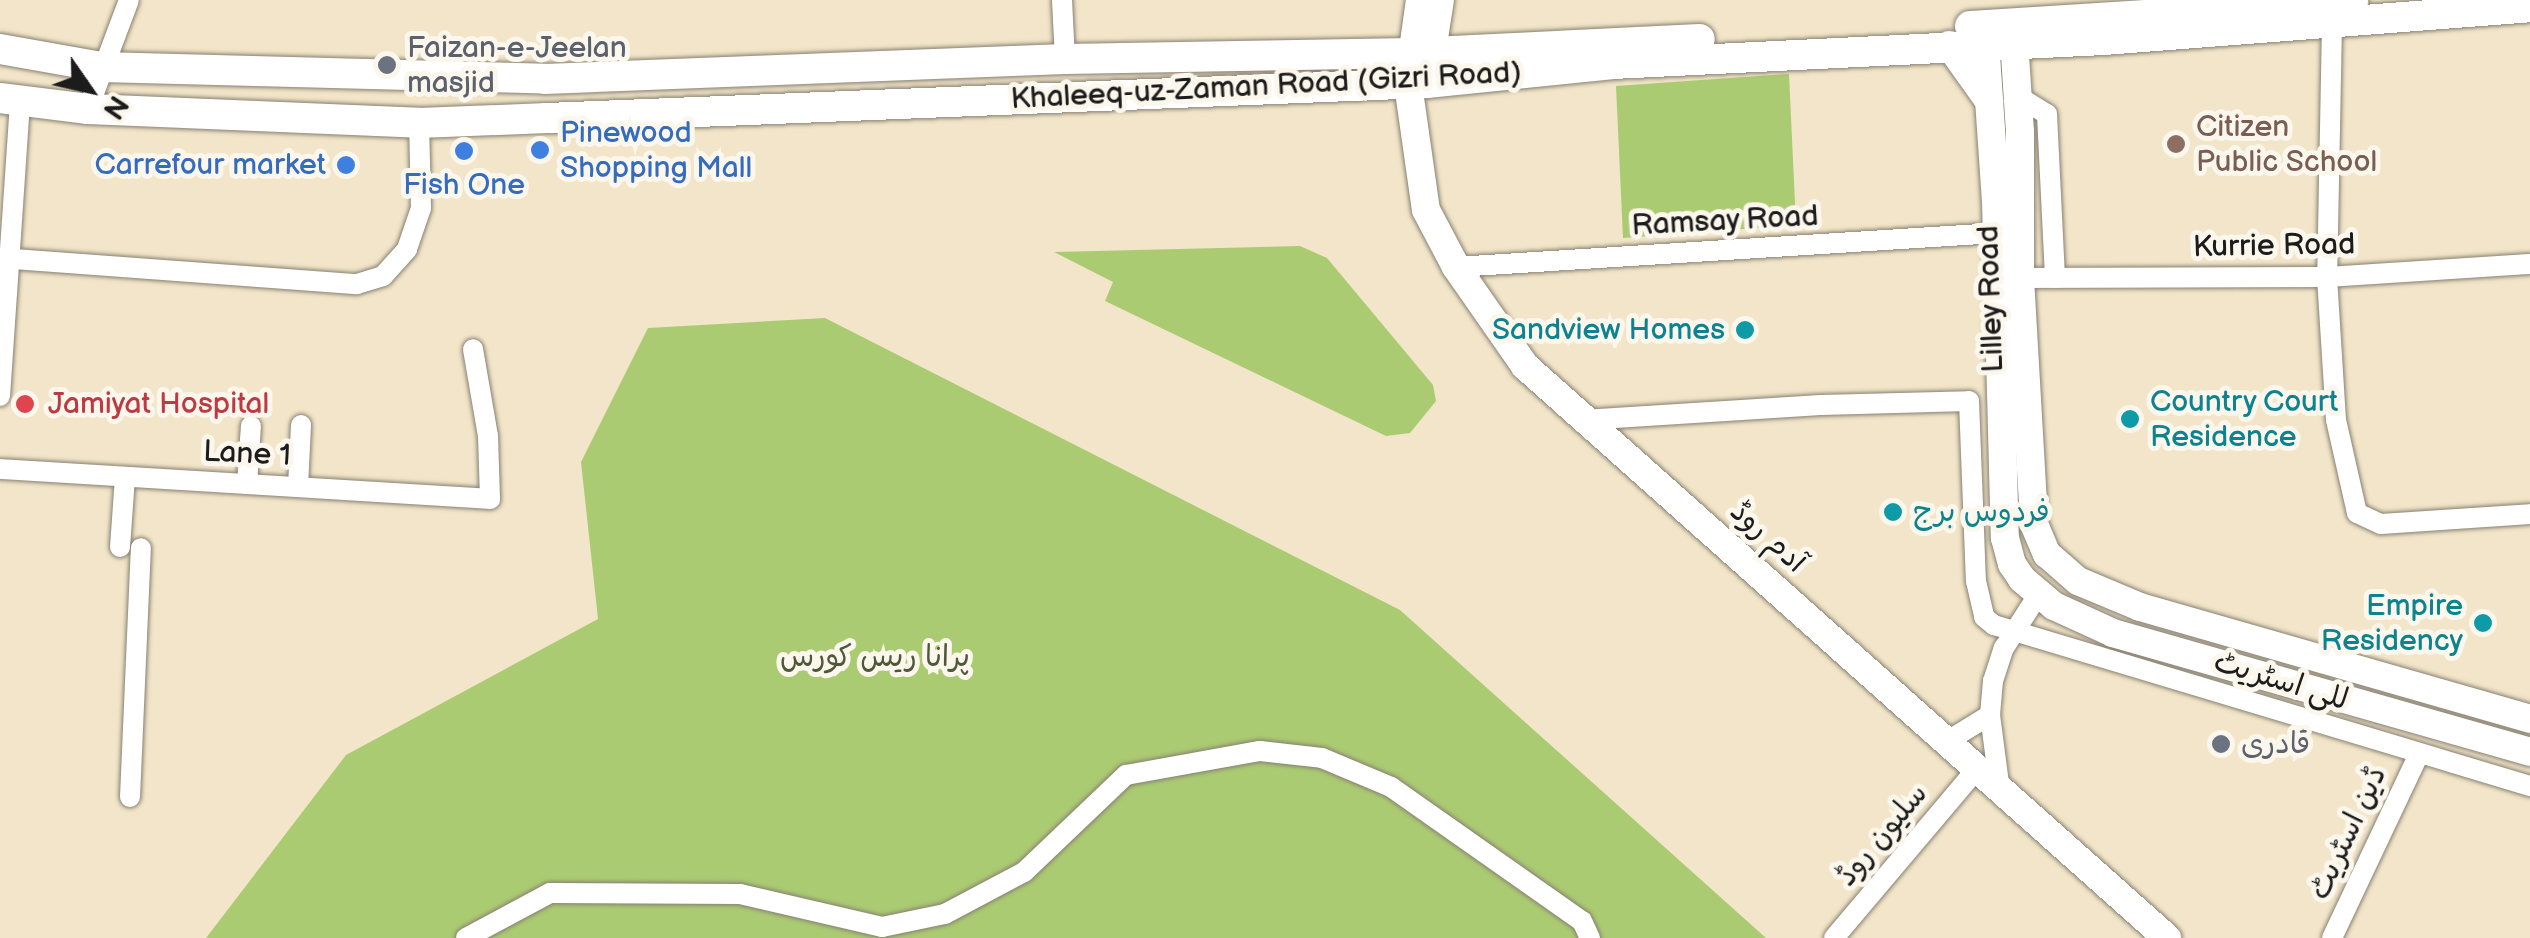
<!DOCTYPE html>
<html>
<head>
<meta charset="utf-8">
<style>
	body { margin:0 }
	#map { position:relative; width:2530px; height:938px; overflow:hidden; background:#f2e5c9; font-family:"Balsamiq Sans","Playpen Sans Arabic",sans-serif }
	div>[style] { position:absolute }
	.green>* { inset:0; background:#abcb73 }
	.roads { filter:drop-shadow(0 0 2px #878072) drop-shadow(0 0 2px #878072) }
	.street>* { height:20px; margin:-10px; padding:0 10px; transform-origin:10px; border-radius:10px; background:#fff }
	.secondary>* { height:28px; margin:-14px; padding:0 14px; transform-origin:14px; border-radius:14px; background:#fff }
	.primary>* { height:30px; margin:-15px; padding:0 15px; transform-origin:15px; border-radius:15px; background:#fff }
	.dots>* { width:28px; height:28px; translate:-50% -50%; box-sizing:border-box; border:5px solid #fbf7ec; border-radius:50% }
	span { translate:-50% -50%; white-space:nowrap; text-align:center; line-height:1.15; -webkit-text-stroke:10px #fbf7ec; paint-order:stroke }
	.worship-label { font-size:30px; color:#5b616d }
	.left { translate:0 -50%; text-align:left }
	.street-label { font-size:30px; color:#1c1c1c }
	.education-label { font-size:30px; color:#785e54 }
	.shop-label { font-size:30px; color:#366cbe }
	.right { translate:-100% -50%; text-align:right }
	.culture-label { font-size:30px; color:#0d838f }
	.health-label { font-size:30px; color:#be3a42 }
	.park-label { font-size:30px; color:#4e593a }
	.north { position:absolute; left:40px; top:40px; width:100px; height:100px; -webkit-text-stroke:8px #fbf7ec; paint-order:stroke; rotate:124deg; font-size:28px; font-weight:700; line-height:40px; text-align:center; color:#1c1c1c }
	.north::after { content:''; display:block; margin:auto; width:35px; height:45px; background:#1c1c1c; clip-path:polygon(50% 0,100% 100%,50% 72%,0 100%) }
</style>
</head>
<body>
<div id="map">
	<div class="green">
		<div style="clip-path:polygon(1789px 74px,1796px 225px,1623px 238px,1616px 86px)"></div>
		<div style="clip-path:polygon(1300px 246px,1327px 258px,1433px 385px,1436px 401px,1410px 433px,1386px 436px,1105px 301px,1113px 282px,1054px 252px)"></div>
		<div style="clip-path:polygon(825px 318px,1400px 610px,1766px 938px,206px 938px,346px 755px,598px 619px,581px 462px,648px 328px)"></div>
	</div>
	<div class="roads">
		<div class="street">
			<div style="left:1062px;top:0;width:59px;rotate:87.1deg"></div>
			<div style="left:2332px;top:24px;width:253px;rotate:91.1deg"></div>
			<div style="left:2327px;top:277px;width:143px;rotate:86.4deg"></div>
			<div style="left:2336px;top:420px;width:95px;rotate:77.3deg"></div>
			<div style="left:2357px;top:513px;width:26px;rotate:25deg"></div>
			<div style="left:2381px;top:524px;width:149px;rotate:-3.8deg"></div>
			<div style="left:2016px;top:95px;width:36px;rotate:32deg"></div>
			<div style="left:2047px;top:114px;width:164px;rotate:87.2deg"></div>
			<div style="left:88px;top:109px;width:116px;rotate:-69.4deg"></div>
			<div style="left:0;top:258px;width:358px;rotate:4.2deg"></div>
			<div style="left:357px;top:284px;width:27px;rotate:-17deg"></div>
			<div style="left:383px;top:276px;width:36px;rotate:-48deg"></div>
			<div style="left:407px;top:249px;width:43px;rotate:-71.1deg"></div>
			<div style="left:421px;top:208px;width:85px;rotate:-91.3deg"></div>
			<div style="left:1456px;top:267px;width:541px;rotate:-3.6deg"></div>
			<div style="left:2020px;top:278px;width:307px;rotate:-0.2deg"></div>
			<div style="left:2327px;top:277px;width:203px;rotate:-3.7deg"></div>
			<div style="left:0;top:396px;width:297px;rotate:-86.1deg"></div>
			<div style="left:1583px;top:420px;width:238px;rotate:-3.6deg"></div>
			<div style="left:1821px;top:405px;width:148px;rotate:-1.5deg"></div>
			<div style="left:1969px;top:401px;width:180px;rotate:87.8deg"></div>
			<div style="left:1976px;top:581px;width:37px;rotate:77deg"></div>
			<div style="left:1984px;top:617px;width:13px;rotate:39deg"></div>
			<div style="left:1994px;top:625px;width:560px;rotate:16.72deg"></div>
			<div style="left:0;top:469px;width:491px;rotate:3.5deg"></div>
			<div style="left:490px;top:499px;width:63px;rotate:-91.8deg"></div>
			<div style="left:488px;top:436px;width:88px;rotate:-99.8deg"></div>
			<div style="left:247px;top:484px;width:58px;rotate:-86.1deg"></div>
			<div style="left:298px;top:487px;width:62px;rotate:-87.2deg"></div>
			<div style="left:120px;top:547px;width:70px;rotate:-85.9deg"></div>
			<div style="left:1946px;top:742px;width:52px;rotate:-31.5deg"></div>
			<div style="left:2000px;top:791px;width:77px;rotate:-97.5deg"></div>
			<div style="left:1990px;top:715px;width:34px;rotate:-85deg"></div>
			<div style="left:1993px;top:681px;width:35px;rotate:-72deg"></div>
			<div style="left:2004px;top:648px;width:63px;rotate:-57.3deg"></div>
			<div style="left:130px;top:797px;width:249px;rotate:-87.5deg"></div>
			<div style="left:466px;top:938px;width:95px;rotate:-28.2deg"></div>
			<div style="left:550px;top:893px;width:190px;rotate:0.3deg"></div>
			<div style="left:740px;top:894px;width:146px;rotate:13.1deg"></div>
			<div style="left:882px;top:927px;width:64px;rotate:-11.7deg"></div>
			<div style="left:945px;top:914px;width:89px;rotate:-28deg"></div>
			<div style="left:1024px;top:872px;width:141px;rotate:-43.6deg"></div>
			<div style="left:1126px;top:775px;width:136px;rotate:-10.2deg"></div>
			<div style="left:1260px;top:751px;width:62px;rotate:6.4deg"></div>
			<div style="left:1322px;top:758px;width:75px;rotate:22.8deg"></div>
			<div style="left:1391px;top:787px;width:233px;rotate:35.1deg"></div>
			<div style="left:1582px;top:921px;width:19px;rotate:65deg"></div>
			<div style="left:1834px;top:938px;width:220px;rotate:-49.8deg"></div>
			<div style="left:2332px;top:938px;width:204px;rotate:-64.7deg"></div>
		</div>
		<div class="secondary">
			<div style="left:1420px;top:0;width:85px;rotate:98.1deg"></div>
			<div style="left:1408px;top:84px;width:127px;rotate:81.9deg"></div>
			<div style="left:1426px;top:210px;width:64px;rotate:62.2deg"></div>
			<div style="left:1456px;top:267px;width:121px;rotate:55.1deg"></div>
			<div style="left:1525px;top:366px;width:860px;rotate:41.7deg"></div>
			<div style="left:2013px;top:24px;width:108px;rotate:86.3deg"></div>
			<div style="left:2020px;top:132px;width:146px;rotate:90deg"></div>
			<div style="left:2020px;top:278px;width:246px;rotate:86.7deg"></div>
			<div style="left:2034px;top:524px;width:33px;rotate:67deg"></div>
			<div style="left:2047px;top:554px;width:41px;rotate:41.1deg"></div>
			<div style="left:2078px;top:581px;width:67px;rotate:22.8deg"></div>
			<div style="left:2140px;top:607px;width:406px;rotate:16deg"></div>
			<div style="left:1984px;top:26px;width:175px;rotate:86.1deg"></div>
			<div style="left:1996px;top:201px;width:337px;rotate:88.5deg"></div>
			<div style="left:2005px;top:538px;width:27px;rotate:75deg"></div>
			<div style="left:2012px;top:564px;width:18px;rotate:56deg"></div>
			<div style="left:2022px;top:579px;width:42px;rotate:40.2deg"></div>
			<div style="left:2054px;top:606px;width:65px;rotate:24.6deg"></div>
			<div style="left:2113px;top:633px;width:434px;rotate:15.9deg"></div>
			<div style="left:1949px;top:45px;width:69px;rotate:54.5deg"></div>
			<div style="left:1429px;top:70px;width:71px;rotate:-81.1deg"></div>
		</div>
		<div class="primary">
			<div style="left:1970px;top:26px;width:384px;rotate:-3.6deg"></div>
			<div style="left:0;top:49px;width:103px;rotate:10.1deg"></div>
			<div style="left:101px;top:67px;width:444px;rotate:1.5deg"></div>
			<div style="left:545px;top:79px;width:520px;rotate:-2.2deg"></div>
			<div style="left:1065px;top:59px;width:346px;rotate:-1deg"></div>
			<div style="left:1411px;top:53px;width:289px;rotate:-2.8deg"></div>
			<div style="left:0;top:98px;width:89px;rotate:7.1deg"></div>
			<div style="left:88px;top:109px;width:331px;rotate:2.4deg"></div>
			<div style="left:419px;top:123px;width:128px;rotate:-2.2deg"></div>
			<div style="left:547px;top:118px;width:881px;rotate:-2.28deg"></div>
			<div style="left:1427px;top:83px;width:187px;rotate:-5.8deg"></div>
			<div style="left:1613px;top:64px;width:492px;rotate:-2.8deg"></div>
			<div style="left:2104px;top:40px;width:427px;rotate:-4.4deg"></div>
		</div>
	</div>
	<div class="dots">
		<div style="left:387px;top:65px;background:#6b7280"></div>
		<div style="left:2176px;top:144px;background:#8d6e63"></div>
		<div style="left:540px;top:150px;background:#3f7fe0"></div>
		<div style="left:464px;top:151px;background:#3f7fe0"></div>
		<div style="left:346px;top:165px;background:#3f7fe0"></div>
		<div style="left:1745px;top:330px;background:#0f9aa8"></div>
		<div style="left:25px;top:404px;background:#e0444e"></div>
		<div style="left:2130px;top:419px;background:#0f9aa8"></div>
		<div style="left:1893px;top:512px;background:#0f9aa8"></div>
		<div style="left:2483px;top:623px;background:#0f9aa8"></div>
		<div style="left:2221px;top:744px;background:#6b7280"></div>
	</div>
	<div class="worship-label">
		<span class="left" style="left:407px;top:65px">Faizan-e-Jeelan<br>masjid</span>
		<span class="left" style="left:2241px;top:744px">قادری</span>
	</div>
	<div class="street-label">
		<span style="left:1266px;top:86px;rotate:-3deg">Khaleeq-uz-Zaman Road (Gizri Road)</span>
		<span style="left:1725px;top:221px;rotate:-3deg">Ramsay Road</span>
		<span style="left:2274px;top:246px;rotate:-1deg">Kurrie Road</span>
		<span style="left:1991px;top:299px;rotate:-92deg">Lilley Road</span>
		<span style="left:247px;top:454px;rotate:3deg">Lane 1</span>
		<span style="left:1768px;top:537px;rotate:42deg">آدم روڈ</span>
		<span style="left:2281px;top:681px;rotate:17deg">للی اسٹریٹ</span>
		<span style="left:2348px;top:833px;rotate:-65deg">ڈین اسٹریٹ</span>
		<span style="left:1882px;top:835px;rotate:-50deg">سلیون روڈ</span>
	</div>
	<div class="education-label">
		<span class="left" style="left:2196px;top:144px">Citizen<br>Public School</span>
	</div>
	<div class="shop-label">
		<span class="left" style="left:560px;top:150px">Pinewood<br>Shopping Mall</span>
		<span class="right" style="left:326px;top:165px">Carrefour market</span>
		<span style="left:464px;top:185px">Fish One</span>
	</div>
	<div class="culture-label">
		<span class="right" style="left:1725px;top:330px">Sandview Homes</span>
		<span class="left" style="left:2150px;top:419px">Country Court<br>Residence</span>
		<span class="left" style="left:1913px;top:512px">فردوس برج</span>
		<span class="right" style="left:2463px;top:623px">Empire<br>Residency</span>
	</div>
	<div class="health-label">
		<span class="left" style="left:48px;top:404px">Jamiyat Hospital</span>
	</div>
	<div class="park-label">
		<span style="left:875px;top:657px">پرانا ریس کورس</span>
	</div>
	<div class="north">N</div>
</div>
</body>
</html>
